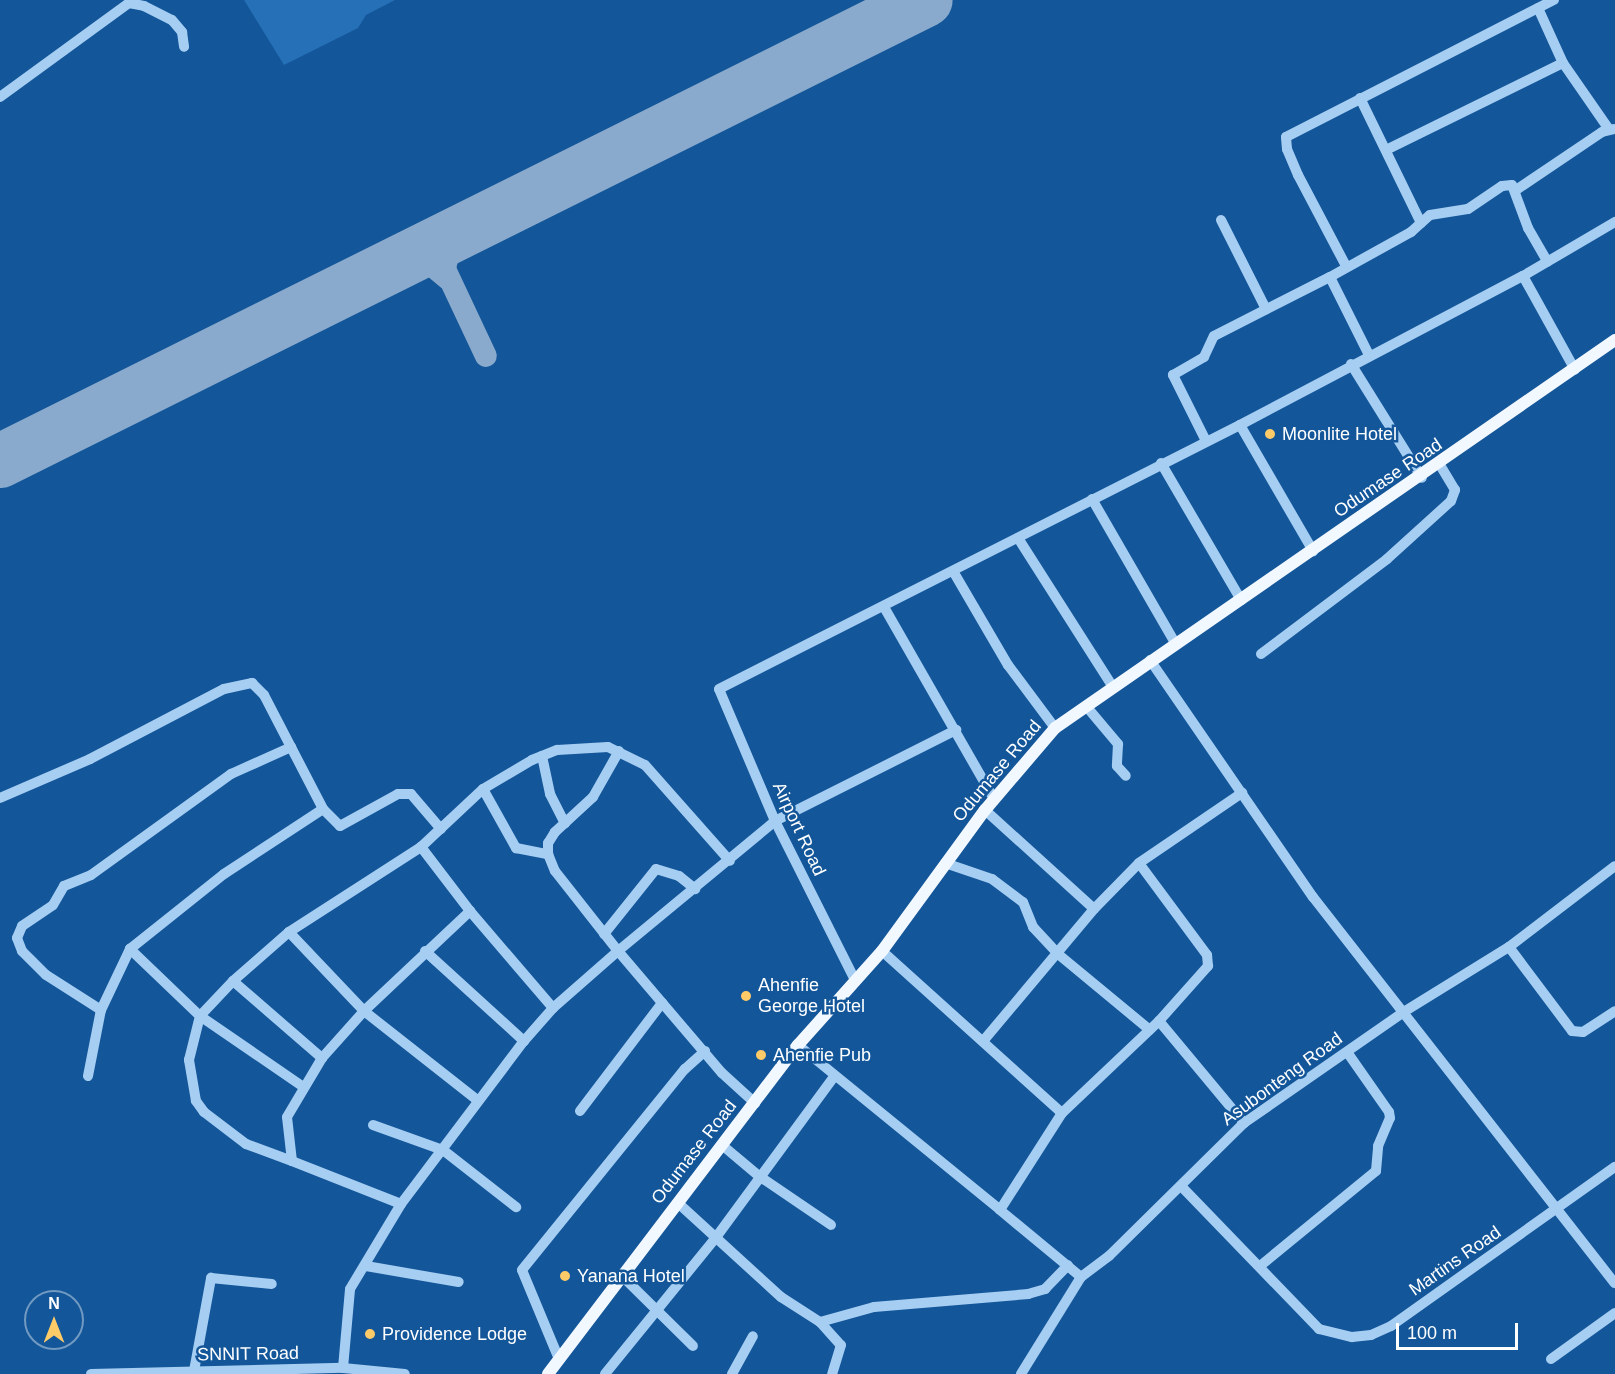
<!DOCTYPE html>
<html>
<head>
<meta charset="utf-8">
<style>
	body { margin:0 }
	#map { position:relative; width:1615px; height:1374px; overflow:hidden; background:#135699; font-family:Arial,sans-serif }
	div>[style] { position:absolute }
	.green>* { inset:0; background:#2670b7 }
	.taxiway>* { height:22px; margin:-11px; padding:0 11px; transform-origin:11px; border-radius:11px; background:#89aacc }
	.runway>* { height:54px; margin:-27px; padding:0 27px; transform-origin:27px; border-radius:27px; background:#89aacc }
	.minor>* { height:10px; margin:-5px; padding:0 5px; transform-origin:5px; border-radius:5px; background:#a6cef3 }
	.major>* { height:12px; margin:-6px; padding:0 6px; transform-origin:6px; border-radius:6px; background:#f2f8ff }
	.dots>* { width:16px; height:16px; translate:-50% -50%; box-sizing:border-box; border:3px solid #135699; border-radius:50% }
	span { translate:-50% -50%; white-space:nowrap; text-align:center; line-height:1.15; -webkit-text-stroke:5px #135699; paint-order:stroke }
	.poi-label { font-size:18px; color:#fff }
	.left { translate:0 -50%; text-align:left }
	.street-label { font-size:18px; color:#fff }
	.north { position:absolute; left:24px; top:1290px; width:60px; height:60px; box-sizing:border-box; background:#135699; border:2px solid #719ac2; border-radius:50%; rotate:0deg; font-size:16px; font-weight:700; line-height:24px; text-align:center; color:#fff }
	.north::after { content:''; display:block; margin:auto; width:21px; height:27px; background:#ffca68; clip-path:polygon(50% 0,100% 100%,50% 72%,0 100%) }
	.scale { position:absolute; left:1396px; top:1323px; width:122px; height:27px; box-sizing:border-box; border:3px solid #fff; border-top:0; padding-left:8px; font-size:18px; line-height:21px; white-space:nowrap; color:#fff; -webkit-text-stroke:4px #135699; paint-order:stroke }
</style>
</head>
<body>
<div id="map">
	<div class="green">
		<div style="clip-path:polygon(244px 0,395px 0,366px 15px,358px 28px,284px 65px)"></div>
	</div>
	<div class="taxiway">
		<div style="left:463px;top:231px;width:24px;rotate:125deg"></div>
		<div style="left:449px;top:251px;width:18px;rotate:103deg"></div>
		<div style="left:445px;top:269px;width:96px;rotate:64.8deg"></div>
		<div style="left:399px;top:262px;width:31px;rotate:4deg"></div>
		<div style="left:430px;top:264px;width:23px;rotate:40deg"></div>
	</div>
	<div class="runway">
		<div style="left:0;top:461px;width:1034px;rotate:-26.47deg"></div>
	</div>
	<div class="minor">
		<div style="left:1538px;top:8px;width:60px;rotate:65.6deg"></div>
		<div style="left:1563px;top:63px;width:79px;rotate:55.3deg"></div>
		<div style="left:0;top:97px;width:160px;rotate:-36.1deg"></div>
		<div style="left:129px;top:3px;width:15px;rotate:11deg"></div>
		<div style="left:144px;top:6px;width:31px;rotate:27deg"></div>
		<div style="left:172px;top:20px;width:16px;rotate:50deg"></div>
		<div style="left:182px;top:32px;width:15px;rotate:82deg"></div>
		<div style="left:1360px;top:98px;width:139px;rotate:64deg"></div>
		<div style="left:1386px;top:150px;width:197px;rotate:-26.2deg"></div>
		<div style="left:1516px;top:190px;width:104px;rotate:-34deg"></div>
		<div style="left:1602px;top:132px;width:12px;rotate:-14deg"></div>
		<div style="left:1221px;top:220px;width:100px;rotate:63.2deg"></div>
		<div style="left:1346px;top:266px;width:103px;rotate:-117.8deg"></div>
		<div style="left:1298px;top:175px;width:28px;rotate:-113deg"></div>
		<div style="left:1287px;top:149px;width:12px;rotate:-95deg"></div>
		<div style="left:1286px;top:137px;width:301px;rotate:-27.1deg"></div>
		<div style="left:1523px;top:276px;width:107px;rotate:-30.4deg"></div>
		<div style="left:1369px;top:355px;width:87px;rotate:-116.6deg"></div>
		<div style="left:1330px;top:277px;width:93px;rotate:-29.1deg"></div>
		<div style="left:1411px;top:232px;width:25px;rotate:-42deg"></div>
		<div style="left:1430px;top:215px;width:38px;rotate:-9deg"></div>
		<div style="left:1468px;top:209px;width:41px;rotate:-34.1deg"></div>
		<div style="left:1502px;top:186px;width:10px;rotate:-6deg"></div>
		<div style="left:1512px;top:185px;width:46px;rotate:69.6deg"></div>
		<div style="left:1528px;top:228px;width:39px;rotate:60deg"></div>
		<div style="left:1351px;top:364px;width:134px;rotate:58.1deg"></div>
		<div style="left:1240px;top:425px;width:146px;rotate:59.9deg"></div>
		<div style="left:1206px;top:441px;width:74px;rotate:-116.6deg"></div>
		<div style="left:1173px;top:375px;width:36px;rotate:-30deg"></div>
		<div style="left:1204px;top:357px;width:23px;rotate:-65deg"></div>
		<div style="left:1214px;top:336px;width:130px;rotate:-27deg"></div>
		<div style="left:1161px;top:463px;width:159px;rotate:59.7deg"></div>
		<div style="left:1092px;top:499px;width:166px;rotate:60deg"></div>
		<div style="left:1018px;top:538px;width:177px;rotate:57.5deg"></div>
		<div style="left:953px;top:571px;width:109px;rotate:59.7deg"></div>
		<div style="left:1008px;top:665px;width:79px;rotate:53.3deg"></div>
		<div style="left:884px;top:607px;width:221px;rotate:60.2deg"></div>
		<div style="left:1261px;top:654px;width:158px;rotate:-37deg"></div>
		<div style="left:1387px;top:559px;width:86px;rotate:-42.2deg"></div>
		<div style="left:1451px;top:501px;width:12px;rotate:-70deg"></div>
		<div style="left:1455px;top:490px;width:29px;rotate:-121deg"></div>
		<div style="left:1150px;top:660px;width:288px;rotate:55.5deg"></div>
		<div style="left:1313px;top:897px;width:490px;rotate:52deg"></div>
		<div style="left:1086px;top:706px;width:50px;rotate:49.9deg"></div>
		<div style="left:1118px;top:744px;width:22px;rotate:93deg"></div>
		<div style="left:1117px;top:766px;width:13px;rotate:48deg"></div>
		<div style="left:619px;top:751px;width:53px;rotate:119.5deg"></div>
		<div style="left:593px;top:797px;width:52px;rotate:137.4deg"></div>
		<div style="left:555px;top:832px;width:13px;rotate:122deg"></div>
		<div style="left:548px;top:843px;width:11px;rotate:90deg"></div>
		<div style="left:548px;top:854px;width:18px;rotate:68deg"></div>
		<div style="left:555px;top:871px;width:102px;rotate:51.8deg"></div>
		<div style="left:618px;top:951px;width:204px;rotate:-39.6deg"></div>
		<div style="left:775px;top:821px;width:203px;rotate:-26.7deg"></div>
		<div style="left:542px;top:756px;width:39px;rotate:78deg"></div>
		<div style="left:550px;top:794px;width:33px;rotate:63deg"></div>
		<div style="left:483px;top:789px;width:68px;rotate:60.8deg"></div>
		<div style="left:516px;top:848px;width:33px;rotate:11deg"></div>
		<div style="left:0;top:798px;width:98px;rotate:-23.4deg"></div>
		<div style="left:90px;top:759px;width:151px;rotate:-27.6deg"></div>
		<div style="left:224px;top:689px;width:29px;rotate:-12deg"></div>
		<div style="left:252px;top:683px;width:17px;rotate:45deg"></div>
		<div style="left:264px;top:695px;width:128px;rotate:62.6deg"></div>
		<div style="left:985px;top:810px;width:147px;rotate:42.2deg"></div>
		<div style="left:945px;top:863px;width:50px;rotate:18.8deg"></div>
		<div style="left:992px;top:879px;width:39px;rotate:37deg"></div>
		<div style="left:1023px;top:902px;width:27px;rotate:68deg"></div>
		<div style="left:1033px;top:927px;width:37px;rotate:47deg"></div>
		<div style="left:1058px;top:954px;width:119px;rotate:39.6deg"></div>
		<div style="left:289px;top:932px;width:109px;rotate:46.5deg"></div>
		<div style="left:364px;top:1011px;width:144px;rotate:38.2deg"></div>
		<div style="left:604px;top:934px;width:83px;rotate:-51.3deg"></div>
		<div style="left:656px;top:869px;width:24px;rotate:17deg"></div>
		<div style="left:679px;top:876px;width:21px;rotate:39deg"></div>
		<div style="left:1509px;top:947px;width:105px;rotate:53.1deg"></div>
		<div style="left:1572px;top:1031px;width:11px;rotate:5deg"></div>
		<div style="left:1583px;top:1032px;width:38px;rotate:-33deg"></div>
		<div style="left:425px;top:951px;width:134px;rotate:42.3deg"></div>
		<div style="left:882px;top:951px;width:242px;rotate:42deg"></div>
		<div style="left:1062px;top:1113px;width:115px;rotate:122.6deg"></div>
		<div style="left:1000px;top:1210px;width:105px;rotate:39.6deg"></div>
		<div style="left:855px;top:980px;width:178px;rotate:-116.7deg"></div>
		<div style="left:775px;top:821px;width:143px;rotate:-113deg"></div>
		<div style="left:719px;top:689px;width:584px;rotate:-26.87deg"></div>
		<div style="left:1240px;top:425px;width:320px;rotate:-27.8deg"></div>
		<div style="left:1523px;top:276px;width:107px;rotate:61deg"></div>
		<div style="left:233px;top:981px;width:118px;rotate:40.9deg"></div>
		<div style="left:553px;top:1008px;width:128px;rotate:-130.6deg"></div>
		<div style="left:470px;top:911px;width:81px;rotate:-127.4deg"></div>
		<div style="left:421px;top:847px;width:85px;rotate:-43.1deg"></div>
		<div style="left:483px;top:789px;width:57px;rotate:-30.6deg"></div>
		<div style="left:532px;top:760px;width:27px;rotate:-22deg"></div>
		<div style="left:557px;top:750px;width:51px;rotate:-3.4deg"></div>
		<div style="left:608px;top:747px;width:41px;rotate:25.9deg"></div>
		<div style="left:645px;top:765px;width:128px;rotate:48.5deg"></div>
		<div style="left:101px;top:1010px;width:65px;rotate:-147.5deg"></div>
		<div style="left:46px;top:975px;width:34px;rotate:-135deg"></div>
		<div style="left:22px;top:951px;width:14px;rotate:-111deg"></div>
		<div style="left:17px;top:938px;width:13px;rotate:-67deg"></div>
		<div style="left:22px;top:926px;width:37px;rotate:-34deg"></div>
		<div style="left:53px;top:905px;width:22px;rotate:-60deg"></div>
		<div style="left:64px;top:886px;width:29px;rotate:-22deg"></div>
		<div style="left:91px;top:875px;width:173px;rotate:-35.8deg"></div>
		<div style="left:231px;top:774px;width:66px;rotate:-24.2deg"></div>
		<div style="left:1159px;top:1021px;width:133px;rotate:50.2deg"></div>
		<div style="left:984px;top:1040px;width:171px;rotate:-50deg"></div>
		<div style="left:1094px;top:909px;width:64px;rotate:-45.6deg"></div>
		<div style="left:1139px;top:863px;width:125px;rotate:-34.2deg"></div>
		<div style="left:798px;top:1045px;width:261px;rotate:39.2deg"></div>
		<div style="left:88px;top:1076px;width:67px;rotate:-78.9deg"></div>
		<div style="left:101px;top:1010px;width:68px;rotate:-64.6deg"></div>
		<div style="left:302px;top:1086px;width:124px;rotate:-145.5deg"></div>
		<div style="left:200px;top:1016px;width:97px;rotate:-136.3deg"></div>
		<div style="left:130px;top:949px;width:120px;rotate:-38.6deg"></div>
		<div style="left:224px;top:874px;width:118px;rotate:-33.3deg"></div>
		<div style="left:323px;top:809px;width:24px;rotate:45deg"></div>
		<div style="left:340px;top:826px;width:66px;rotate:-28.9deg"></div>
		<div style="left:398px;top:794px;width:13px"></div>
		<div style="left:411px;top:794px;width:46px;rotate:49.4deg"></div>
		<div style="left:580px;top:1111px;width:136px;rotate:-52.8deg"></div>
		<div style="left:1062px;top:1113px;width:134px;rotate:-43.5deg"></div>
		<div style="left:1159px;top:1021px;width:74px;rotate:-48.3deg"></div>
		<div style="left:1208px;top:966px;width:11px;rotate:-95deg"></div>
		<div style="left:1207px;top:955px;width:114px;rotate:-126.5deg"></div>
		<div style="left:373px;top:1125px;width:74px;rotate:19.7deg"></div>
		<div style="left:443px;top:1150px;width:93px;rotate:38deg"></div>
		<div style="left:722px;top:1145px;width:48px;rotate:40deg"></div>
		<div style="left:759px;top:1176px;width:87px;rotate:34.2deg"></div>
		<div style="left:292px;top:1161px;width:49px;rotate:-159.7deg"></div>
		<div style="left:246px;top:1144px;width:53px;rotate:-142.7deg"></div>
		<div style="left:204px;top:1112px;width:14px;rotate:-126deg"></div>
		<div style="left:196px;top:1101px;width:42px;rotate:-99.7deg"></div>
		<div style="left:189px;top:1060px;width:45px;rotate:-76deg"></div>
		<div style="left:200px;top:1016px;width:48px;rotate:-46.7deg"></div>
		<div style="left:233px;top:981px;width:74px;rotate:-41.2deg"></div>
		<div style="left:289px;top:932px;width:157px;rotate:-32.8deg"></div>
		<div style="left:1181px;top:1186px;width:199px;rotate:46deg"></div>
		<div style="left:1319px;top:1329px;width:34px;rotate:14deg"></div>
		<div style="left:1352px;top:1337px;width:19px;rotate:-6deg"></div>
		<div style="left:1371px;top:1335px;width:22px;rotate:-24deg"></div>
		<div style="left:1391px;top:1326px;width:275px;rotate:-35.4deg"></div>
		<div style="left:678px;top:1203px;width:139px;rotate:42.4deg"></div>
		<div style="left:781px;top:1297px;width:46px;rotate:32.7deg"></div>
		<div style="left:820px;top:1322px;width:56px;rotate:-15.5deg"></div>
		<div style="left:874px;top:1307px;width:155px;rotate:-4.8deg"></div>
		<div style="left:1028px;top:1294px;width:18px;rotate:-16deg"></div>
		<div style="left:1045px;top:1289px;width:33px;rotate:-46deg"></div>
		<div style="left:401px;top:1204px;width:117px;rotate:-158.5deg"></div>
		<div style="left:292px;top:1161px;width:44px;rotate:-96.5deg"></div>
		<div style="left:287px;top:1117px;width:69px;rotate:-59.3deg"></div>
		<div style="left:322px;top:1058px;width:63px;rotate:-48.2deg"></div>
		<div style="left:364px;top:1011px;width:146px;rotate:-43.3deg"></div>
		<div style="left:366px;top:1266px;width:94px;rotate:9.8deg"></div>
		<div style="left:1260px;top:1266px;width:150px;rotate:-39.3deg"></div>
		<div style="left:1376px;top:1171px;width:25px;rotate:-85deg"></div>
		<div style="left:1378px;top:1146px;width:30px;rotate:-67deg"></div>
		<div style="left:1390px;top:1118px;width:6px;rotate:-99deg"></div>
		<div style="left:1389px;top:1112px;width:73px;rotate:-125deg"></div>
		<div style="left:621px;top:1275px;width:101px;rotate:44.6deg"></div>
		<div style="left:820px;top:1322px;width:31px;rotate:48deg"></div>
		<div style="left:841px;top:1345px;width:30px;rotate:107deg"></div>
		<div style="left:559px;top:1359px;width:96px;rotate:-112.6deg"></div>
		<div style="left:522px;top:1270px;width:259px;rotate:-51deg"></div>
		<div style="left:685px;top:1069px;width:27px;rotate:-42deg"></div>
		<div style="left:1551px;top:1359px;width:79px;rotate:-35.7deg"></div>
		<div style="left:343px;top:1368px;width:79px;rotate:-84.9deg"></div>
		<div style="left:350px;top:1289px;width:99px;rotate:-59deg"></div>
		<div style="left:401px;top:1204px;width:204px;rotate:-53deg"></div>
		<div style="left:524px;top:1041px;width:44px;rotate:-48.7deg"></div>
		<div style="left:553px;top:1008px;width:86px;rotate:-41.2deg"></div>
		<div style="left:618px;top:951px;width:160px;rotate:49.6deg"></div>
		<div style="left:722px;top:1073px;width:45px;rotate:42.3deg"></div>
		<div style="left:194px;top:1371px;width:95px;rotate:-79.6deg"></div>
		<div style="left:211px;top:1278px;width:61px;rotate:5.6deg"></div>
		<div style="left:91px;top:1374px;width:252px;rotate:-1.4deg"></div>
		<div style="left:343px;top:1368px;width:62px;rotate:5.5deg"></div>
		<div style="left:605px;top:1374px;width:178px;rotate:-50.9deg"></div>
		<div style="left:717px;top:1236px;width:196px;rotate:-53.7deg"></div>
		<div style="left:732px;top:1374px;width:43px;rotate:-61.1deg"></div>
		<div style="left:1021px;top:1374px;width:114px;rotate:-58.3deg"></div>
		<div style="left:1081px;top:1277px;width:35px;rotate:-37deg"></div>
		<div style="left:1109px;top:1256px;width:190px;rotate:-44.6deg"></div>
		<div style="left:1244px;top:1123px;width:193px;rotate:-34.8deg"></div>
		<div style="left:1402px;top:1013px;width:126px;rotate:-31.7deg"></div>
		<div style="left:1509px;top:947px;width:133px;rotate:-37.4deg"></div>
	</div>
	<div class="major">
		<div style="left:548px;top:1374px;width:413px;rotate:-52.8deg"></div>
		<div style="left:798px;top:1045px;width:126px;rotate:-48.2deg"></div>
		<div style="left:882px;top:951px;width:175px;rotate:-53.9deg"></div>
		<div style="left:985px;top:810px;width:108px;rotate:-49.5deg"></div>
		<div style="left:1055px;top:728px;width:681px;rotate:-34.72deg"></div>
	</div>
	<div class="dots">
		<div style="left:1270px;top:434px;background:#ffca68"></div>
		<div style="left:746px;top:996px;background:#ffca68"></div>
		<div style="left:761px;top:1055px;background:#ffca68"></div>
		<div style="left:565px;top:1276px;background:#ffca68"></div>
		<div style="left:370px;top:1334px;background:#ffca68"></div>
	</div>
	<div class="poi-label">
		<span class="left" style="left:1282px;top:434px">Moonlite Hotel</span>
		<span class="left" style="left:758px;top:996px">Ahenfie<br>George Hotel</span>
		<span class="left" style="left:773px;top:1055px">Ahenfie Pub</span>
		<span class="left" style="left:577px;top:1276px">Yanana Hotel</span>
		<span class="left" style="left:382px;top:1334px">Providence Lodge</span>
	</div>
	<div class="street-label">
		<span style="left:1388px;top:478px;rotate:-34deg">Odumase Road</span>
		<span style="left:997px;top:771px;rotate:-50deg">Odumase Road</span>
		<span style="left:799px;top:829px;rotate:65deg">Airport Road</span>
		<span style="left:1282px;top:1079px;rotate:-36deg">Asubonteng Road</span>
		<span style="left:694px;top:1152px;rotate:-52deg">Odumase Road</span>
		<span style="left:1455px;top:1261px;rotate:-35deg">Martins Road</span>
		<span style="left:248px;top:1354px;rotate:-1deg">SNNIT Road</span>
	</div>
	<div class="north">N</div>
	<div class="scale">100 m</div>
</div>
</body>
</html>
